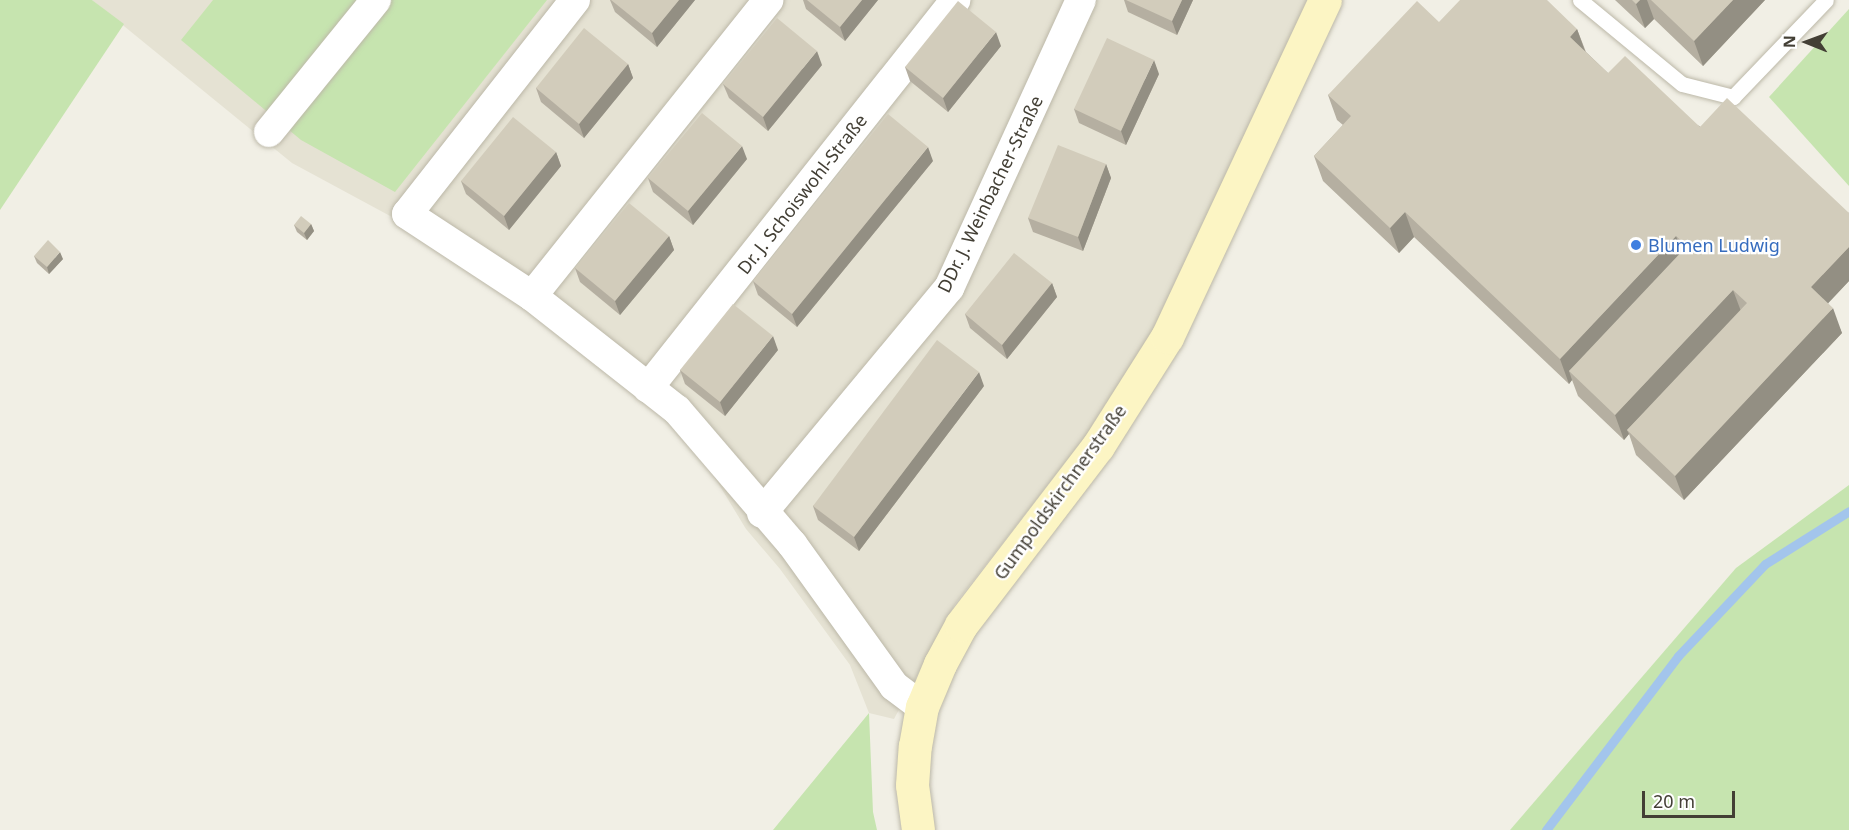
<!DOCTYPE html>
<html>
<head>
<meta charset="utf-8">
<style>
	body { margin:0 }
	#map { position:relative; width:1849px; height:830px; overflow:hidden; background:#f1efe5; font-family:"Noto Sans",sans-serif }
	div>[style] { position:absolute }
	.residential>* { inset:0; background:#e5e2d3 }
	.green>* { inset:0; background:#c6e4af }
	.stream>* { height:9px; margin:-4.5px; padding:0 4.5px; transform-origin:4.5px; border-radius:4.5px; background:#a3c5ec }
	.roads { filter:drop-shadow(0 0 2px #bcb8a8) drop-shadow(0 0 2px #bcb8a8) }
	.lane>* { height:15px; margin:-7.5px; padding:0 7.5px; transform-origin:7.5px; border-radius:7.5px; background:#fff }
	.street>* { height:30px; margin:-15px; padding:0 15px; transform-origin:15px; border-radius:15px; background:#fff }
	.secondary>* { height:33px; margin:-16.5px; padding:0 16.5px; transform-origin:16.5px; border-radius:16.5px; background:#fcf5c4 }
	.wall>* { inset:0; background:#b5afa1 }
	.shaded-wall>* { inset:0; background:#938f83 }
	.building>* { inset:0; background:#d2ccbb }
	.dots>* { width:16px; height:16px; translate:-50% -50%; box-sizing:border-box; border:3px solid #fff; border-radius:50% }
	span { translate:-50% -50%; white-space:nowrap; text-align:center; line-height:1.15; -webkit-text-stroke:4.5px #fff; paint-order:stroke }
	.street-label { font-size:18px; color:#433f35 }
	.shop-label { font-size:18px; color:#366cbe }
	.left { translate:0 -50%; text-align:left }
	.north { position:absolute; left:1777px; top:12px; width:60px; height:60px; -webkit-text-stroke:4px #fff; paint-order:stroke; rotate:271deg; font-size:16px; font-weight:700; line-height:24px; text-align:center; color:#433f35 }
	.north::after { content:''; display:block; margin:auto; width:21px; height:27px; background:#433f35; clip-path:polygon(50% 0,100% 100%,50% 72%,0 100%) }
	.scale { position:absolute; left:1642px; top:791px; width:93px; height:27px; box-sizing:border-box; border:3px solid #433f35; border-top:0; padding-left:8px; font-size:18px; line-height:21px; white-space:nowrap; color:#433f35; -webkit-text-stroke:4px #fff; paint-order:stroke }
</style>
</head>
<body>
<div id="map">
	<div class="residential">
		<div style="clip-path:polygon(92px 0,1312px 0,1131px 378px,955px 604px,894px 719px,869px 713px,850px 665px,780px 569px,746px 529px,698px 450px,625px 382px,442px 244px,292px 163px)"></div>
	</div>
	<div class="green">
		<div style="clip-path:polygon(0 0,92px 0,124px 24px,0 210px)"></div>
		<div style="clip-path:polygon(213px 0,547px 0,395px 192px,301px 140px,181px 40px)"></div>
		<div style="clip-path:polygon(1849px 9px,1849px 186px,1769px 97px)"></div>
		<div style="clip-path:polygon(1849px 485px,1849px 830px,1510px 830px,1736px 568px)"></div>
		<div style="clip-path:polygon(869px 713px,873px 812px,877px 830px,773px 830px)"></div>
	</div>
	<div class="stream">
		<div style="left:1546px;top:830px;width:218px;rotate:-52.8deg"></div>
		<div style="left:1678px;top:656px;width:127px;rotate:-46.6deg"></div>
		<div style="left:1765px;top:564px;width:99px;rotate:-32.2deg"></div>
	</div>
	<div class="roads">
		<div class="lane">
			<div style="left:1580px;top:0;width:132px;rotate:39.5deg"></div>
			<div style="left:1682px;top:84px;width:53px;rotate:14.3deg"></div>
			<div style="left:1733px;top:97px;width:134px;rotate:-46.2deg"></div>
		</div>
		<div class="street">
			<div style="left:575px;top:0;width:272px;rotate:128.1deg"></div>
			<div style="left:407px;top:214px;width:149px;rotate:33.3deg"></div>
			<div style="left:532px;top:296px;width:184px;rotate:38.2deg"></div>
			<div style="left:677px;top:410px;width:177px;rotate:49.4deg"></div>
			<div style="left:792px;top:544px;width:175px;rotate:54.3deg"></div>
			<div style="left:894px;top:686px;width:35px;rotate:37deg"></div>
			<div style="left:269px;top:132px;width:170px;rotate:-51deg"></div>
			<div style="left:532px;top:296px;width:379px;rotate:-51.4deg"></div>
			<div style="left:648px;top:388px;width:495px;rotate:-51.6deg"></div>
			<div style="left:762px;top:513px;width:293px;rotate:-50.3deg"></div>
			<div style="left:949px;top:288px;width:317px;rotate:-65.4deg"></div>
		</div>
		<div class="secondary">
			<div style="left:918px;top:830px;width:45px;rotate:-97.6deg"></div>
			<div style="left:912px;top:785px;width:39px;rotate:-86deg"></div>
			<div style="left:915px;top:746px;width:40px;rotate:-80deg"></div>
			<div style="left:922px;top:707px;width:47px;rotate:-67.3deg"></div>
			<div style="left:940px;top:664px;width:44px;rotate:-61.7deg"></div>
			<div style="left:961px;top:625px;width:225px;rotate:-52.6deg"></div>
			<div style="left:1098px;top:446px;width:129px;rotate:-57.7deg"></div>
			<div style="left:1167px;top:337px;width:372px;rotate:-64.9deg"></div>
		</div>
	</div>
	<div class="wall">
		<div style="clip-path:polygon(610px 0,695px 0,657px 47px,615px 12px)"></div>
		<div style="clip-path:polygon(803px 0,878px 0,845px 41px,806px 9px)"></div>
		<div style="clip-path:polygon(1124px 0,1193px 0,1177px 35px,1128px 12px)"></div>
		<div style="clip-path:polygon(1615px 0,1765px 0,1703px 66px,1654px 19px,1645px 28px)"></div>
		<div style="clip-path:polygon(1439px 22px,1577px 29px,1586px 52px,1608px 73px,1849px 213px,1849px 281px,1828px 303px,1842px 333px,1684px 500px,1636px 455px,1629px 434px,1624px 440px,1578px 396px,1572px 380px,1569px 384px,1414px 237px,1399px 253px,1323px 181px,1314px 156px,1343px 125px,1337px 120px,1328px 95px)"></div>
		<div style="clip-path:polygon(1001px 46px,948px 112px,910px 81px,905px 67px)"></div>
		<div style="clip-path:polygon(628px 64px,633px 78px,584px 138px,541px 102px,536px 88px)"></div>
		<div style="clip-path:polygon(822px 65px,768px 131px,729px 98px,723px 84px)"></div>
		<div style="clip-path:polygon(1159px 74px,1126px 145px,1079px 123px,1074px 109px)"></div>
		<div style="clip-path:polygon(556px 152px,561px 166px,509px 230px,466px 194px,461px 181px)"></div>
		<div style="clip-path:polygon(747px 159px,693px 225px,653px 192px,648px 178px)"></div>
		<div style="clip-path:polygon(933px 161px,797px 327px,758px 295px,753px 281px)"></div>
		<div style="clip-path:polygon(1106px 164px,1111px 178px,1083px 251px,1033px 232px,1028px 218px)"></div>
		<div style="clip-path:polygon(311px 224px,314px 231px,307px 240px,297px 232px,294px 225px)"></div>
		<div style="clip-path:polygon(669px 236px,674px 250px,620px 315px,580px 282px,575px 268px)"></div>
		<div style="clip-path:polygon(34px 256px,63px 259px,49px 274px,37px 263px)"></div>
		<div style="clip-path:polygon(1052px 283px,1057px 297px,1007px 359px,970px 328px,965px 314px)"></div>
		<div style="clip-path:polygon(778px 350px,725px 416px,685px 384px,680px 370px)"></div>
		<div style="clip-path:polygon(984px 386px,859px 551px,818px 520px,813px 506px)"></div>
	</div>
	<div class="shaded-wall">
		<div style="clip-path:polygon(679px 0,695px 0,657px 47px,652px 33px)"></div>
		<div style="clip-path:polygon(862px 0,878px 0,845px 41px,840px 27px)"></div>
		<div style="clip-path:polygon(1182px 0,1193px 0,1177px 35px,1172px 21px)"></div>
		<div style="clip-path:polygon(1640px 0,1647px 0,1654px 19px,1645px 28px,1636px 4px)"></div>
		<div style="clip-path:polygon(1733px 0,1765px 0,1703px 66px,1694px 41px)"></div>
		<div style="clip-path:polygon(1577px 29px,1586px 54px,1570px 37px)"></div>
		<div style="clip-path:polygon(996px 32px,1001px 46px,948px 112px,943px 98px)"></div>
		<div style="clip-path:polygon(817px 51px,822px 65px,768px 131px,763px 117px)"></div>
		<div style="clip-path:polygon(1154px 60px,1159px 74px,1126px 145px,1121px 131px)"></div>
		<div style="clip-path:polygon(628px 64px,633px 78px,584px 138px,579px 124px)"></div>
		<div style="clip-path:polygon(742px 146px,747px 159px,693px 225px,688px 211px)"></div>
		<div style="clip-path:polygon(928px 147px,933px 161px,797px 327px,792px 314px)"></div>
		<div style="clip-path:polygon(556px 152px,561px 166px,509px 230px,504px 216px)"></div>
		<div style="clip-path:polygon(1106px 164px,1111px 178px,1083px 251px,1078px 237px)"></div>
		<div style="clip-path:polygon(1405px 212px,1414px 237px,1399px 253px,1390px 228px)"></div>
		<div style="clip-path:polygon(311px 224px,314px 231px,307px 240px,304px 233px)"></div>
		<div style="clip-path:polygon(669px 236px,674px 250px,620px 315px,615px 301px)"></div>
		<div style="clip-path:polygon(1676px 236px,1685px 260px,1569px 371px,1572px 380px,1569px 384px,1560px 359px)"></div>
		<div style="clip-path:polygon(1849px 247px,1849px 281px,1820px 312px,1811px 287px)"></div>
		<div style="clip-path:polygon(60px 252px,63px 259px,49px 274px,47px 267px)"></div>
		<div style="clip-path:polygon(1052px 283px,1057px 297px,1007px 359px,1002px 345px)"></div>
		<div style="clip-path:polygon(1733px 290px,1742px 314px,1627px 430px,1629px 434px,1624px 440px,1615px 415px)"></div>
		<div style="clip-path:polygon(1833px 308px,1842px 333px,1684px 500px,1675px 476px)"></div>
		<div style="clip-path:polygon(773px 336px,778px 350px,725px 416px,720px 402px)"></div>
		<div style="clip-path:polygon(979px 372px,984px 386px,859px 551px,854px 537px)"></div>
	</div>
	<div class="building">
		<div style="clip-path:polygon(611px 0,679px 0,652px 33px)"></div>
		<div style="clip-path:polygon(807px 0,862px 0,840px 27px)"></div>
		<div style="clip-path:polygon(1126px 0,1182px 0,1172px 21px)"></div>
		<div style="clip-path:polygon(1460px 0,1547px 0,1577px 29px,1570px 37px,1608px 73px,1625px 56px,1700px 127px,1727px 98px,1849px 213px,1849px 247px,1811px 287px,1833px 308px,1675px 476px,1627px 430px,1747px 303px,1733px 290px,1615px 415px,1569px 371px,1687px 246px,1676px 236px,1560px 359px,1405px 212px,1390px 228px,1314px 156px,1351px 116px,1328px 95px,1417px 1px,1439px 22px)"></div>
		<div style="clip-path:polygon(1632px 0,1640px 0,1636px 4px)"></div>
		<div style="clip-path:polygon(1651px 0,1733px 0,1694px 41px)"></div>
		<div style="clip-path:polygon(958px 1px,996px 32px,943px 98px,905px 67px)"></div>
		<div style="clip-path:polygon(777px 18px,817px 51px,763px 117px,723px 84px)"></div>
		<div style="clip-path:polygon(584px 28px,628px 64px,579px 124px,536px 88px)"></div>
		<div style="clip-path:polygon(1107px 38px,1154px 60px,1121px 131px,1074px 109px)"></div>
		<div style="clip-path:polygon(702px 113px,742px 146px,688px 211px,648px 178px)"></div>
		<div style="clip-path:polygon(888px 114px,928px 147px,792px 314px,753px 281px)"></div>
		<div style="clip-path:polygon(513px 117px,556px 152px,504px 216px,461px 181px)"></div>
		<div style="clip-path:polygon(1058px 145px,1106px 164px,1078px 237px,1028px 218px)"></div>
		<div style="clip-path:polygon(629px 203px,669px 236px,615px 301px,575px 268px)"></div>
		<div style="clip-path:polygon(301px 216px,311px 224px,304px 233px,294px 225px)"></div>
		<div style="clip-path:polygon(48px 240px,60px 252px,47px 267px,34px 256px)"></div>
		<div style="clip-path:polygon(1014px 253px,1052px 283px,1002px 345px,965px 314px)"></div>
		<div style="clip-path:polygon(733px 304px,773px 336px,720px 402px,680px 370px)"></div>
		<div style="clip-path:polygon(937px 340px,979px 372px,854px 537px,813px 506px)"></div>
	</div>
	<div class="dots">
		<div style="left:1636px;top:245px;background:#3f7fe0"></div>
	</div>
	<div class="street-label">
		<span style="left:802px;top:194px;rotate:-52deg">Dr. J. Schoiswohl-Straße</span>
		<span style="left:990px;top:194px;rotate:-64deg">DDr. J. Weinbacher-Straße</span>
		<span style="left:1060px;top:492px;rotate:-54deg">Gumpoldskirchnerstraße</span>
	</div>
	<div class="shop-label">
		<span class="left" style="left:1648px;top:245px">Blumen Ludwig</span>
	</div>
	<div class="north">N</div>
	<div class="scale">20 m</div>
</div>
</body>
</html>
